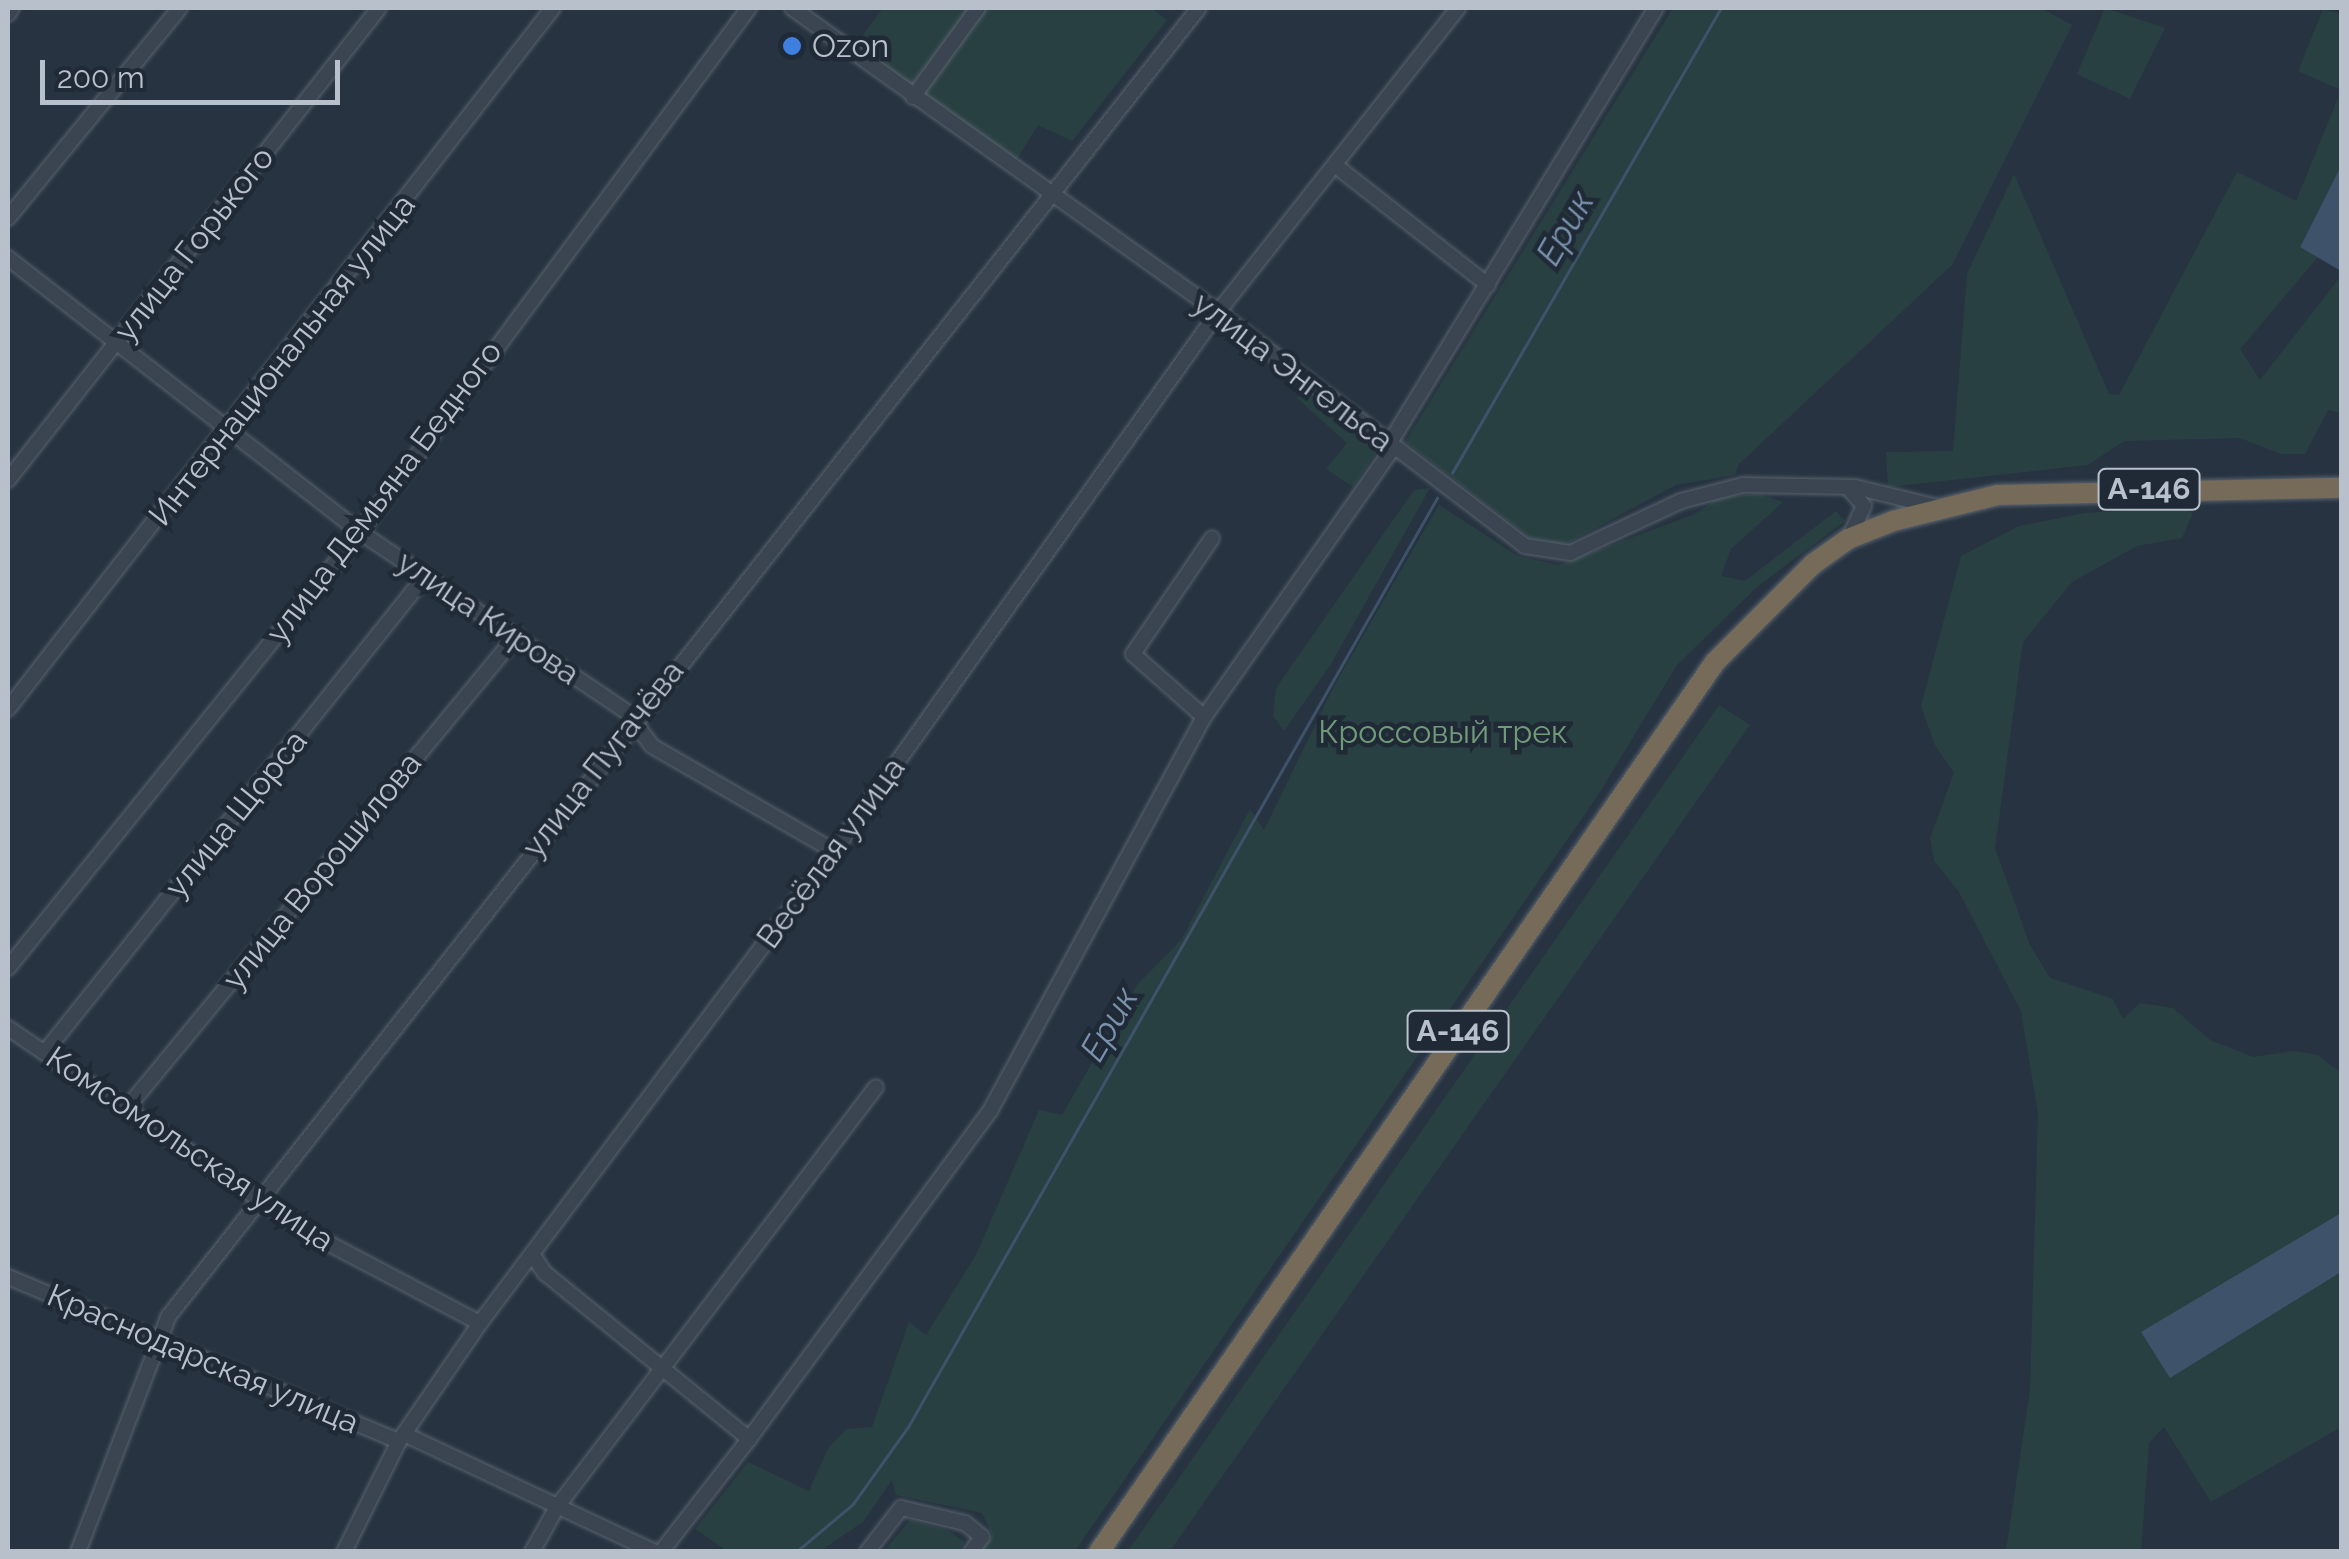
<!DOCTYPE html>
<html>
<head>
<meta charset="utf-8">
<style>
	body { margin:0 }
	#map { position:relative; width:2349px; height:1559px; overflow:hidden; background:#273341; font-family:Raleway,sans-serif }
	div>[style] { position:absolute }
	.green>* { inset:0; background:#294042 }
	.water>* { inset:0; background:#3e5269 }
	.stream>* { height:2.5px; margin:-1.25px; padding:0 1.25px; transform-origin:1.25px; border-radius:1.25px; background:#3e5269 }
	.roads { filter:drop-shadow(0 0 2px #59636e) drop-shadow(0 0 2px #59636e) }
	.minor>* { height:14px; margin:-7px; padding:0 7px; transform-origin:7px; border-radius:7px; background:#3b4551 }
	.highway>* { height:20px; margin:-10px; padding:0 10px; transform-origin:10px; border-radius:10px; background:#766a59 }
	.dots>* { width:28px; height:28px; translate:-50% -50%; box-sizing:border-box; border:5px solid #202a36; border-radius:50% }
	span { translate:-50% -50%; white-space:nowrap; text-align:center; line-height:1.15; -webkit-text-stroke:9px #202a36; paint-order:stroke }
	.shield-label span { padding:2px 8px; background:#202a36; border:2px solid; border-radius:8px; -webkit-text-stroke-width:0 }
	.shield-label { font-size:30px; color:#b8c0cb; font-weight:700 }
	.poi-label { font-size:32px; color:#b8c0cb }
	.left { translate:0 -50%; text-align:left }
	.street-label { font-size:32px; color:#b8c0cb }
	.park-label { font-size:32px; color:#709b79 }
	.water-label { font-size:35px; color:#7a92ac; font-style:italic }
	.frame { position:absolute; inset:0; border:10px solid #b8c0cb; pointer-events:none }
	.scale { position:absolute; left:40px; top:60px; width:300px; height:45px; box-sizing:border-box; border:5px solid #b8c0cb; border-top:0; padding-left:12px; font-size:30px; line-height:35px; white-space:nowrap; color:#b8c0cb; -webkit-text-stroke:8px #202a36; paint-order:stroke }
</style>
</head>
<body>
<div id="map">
	<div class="green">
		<div style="clip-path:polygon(883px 8px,1151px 8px,1167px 20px,1072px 141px,1038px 125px,1011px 169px,851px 51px)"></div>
		<div style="clip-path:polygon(1673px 8px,2041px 8px,2072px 25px,1952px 265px,1739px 464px,1735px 475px,1676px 485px,1566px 544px,1533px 540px,1405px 442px)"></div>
		<div style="clip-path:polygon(2105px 8px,2165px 28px,2130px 99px,2077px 74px)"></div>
		<div style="clip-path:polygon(2323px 9px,2341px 14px,2341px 90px,2298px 71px)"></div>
		<div style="clip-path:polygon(2341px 91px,2341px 166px,2300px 246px,2318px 257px,2240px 349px,2260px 380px,2341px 276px,2341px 413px,2328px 410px,2305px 454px,2281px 454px,2240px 438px,2124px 441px,2088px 465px,1888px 487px,1886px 452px,1953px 451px,1967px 274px,2014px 174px,2109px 394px,2119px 395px,2237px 172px,2296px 201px)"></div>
		<div style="clip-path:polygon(1306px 388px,1380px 447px,1353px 487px,1326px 469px,1347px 443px,1297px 398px)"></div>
		<div style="clip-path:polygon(1430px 488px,1331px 664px,1284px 731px,1273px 716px,1276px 688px,1414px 490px)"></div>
		<div style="clip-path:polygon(1759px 494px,1783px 502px,1731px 549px,1721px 576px,1745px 581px,1836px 511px,1845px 521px,1757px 587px,1677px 665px,1598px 795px,1075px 1551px,981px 1551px,992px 1535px,982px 1513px,896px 1495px,892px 1480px,863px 1522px,820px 1551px,727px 1551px,695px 1529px,748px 1462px,809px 1491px,827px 1450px,846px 1429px,872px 1427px,909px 1322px,926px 1335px,976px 1255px,1039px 1110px,1062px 1115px,1137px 985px,1181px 940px,1250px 809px,1264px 830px,1335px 684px,1439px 505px,1518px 556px,1558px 565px,1695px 514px,1720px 497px)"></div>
		<div style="clip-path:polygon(2180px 508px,2193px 513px,2182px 538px,2137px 546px,2072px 582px,2023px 642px,1995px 848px,2030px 945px,2050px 978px,2113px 999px,2123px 1019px,2140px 1003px,2173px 1008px,2210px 1040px,2253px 1057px,2293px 1051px,2318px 1055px,2341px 1073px,2341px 1427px,2211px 1502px,2164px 1427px,2149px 1443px,2141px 1551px,2006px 1551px,2030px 1390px,2038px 1114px,2021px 1011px,1959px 892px,1934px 861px,1930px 838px,1954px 773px,1935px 745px,1921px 706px,1961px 556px,2019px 526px,2084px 513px)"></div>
		<div style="clip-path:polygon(1719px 705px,1750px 725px,1170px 1551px,1128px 1551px)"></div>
		<div style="clip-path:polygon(910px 1520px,947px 1530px,965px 1542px,958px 1551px,884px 1551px)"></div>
	</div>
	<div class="water">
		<div style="clip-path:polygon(2341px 166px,2341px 271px,2300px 247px)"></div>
		<div style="clip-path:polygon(2341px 1213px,2341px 1272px,2170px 1378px,2141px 1332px)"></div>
	</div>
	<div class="stream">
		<div style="left:1452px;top:473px;width:537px;rotate:-59.95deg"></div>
		<div style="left:796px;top:1552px;width:75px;rotate:-40.1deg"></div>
		<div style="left:853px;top:1504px;width:95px;rotate:-54.5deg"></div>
		<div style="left:908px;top:1427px;width:1069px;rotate:-60.34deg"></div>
	</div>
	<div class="roads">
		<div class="minor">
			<div style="left:792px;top:8px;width:523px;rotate:35.51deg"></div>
			<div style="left:1218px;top:312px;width:386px;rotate:37.3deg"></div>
			<div style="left:1525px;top:546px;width:46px;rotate:8.8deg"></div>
			<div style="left:1570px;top:553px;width:123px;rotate:-25.1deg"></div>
			<div style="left:1681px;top:501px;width:64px;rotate:-14.5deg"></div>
			<div style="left:1743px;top:485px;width:112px;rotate:1deg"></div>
			<div style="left:1855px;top:487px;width:84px;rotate:13.7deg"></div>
			<div style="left:8px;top:14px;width:7px;rotate:-56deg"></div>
			<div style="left:913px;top:97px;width:110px;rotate:-53.9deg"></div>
			<div style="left:1336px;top:166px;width:193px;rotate:38.1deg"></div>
			<div style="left:8px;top:218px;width:271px;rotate:-50.7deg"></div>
			<div style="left:8px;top:258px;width:446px;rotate:37.9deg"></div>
			<div style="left:360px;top:532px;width:322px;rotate:34deg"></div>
			<div style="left:627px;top:712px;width:42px;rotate:53.7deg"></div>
			<div style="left:652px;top:746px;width:210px;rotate:30deg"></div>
			<div style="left:1389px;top:444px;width:511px;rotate:-58.52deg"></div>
			<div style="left:8px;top:480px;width:600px;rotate:-51.83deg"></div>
			<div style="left:1849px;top:538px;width:35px;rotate:-65deg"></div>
			<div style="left:1864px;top:506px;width:21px;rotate:-131deg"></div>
			<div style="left:8px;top:709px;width:888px;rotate:-52.14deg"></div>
			<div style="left:1204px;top:717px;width:95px;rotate:-138.4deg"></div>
			<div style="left:1133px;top:654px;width:140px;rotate:-55.7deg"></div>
			<div style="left:8px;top:968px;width:560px;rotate:-51.08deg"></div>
			<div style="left:360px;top:532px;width:653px;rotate:-53.41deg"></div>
			<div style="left:8px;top:1028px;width:364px;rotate:34.3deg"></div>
			<div style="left:309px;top:1233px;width:193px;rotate:27.8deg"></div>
			<div style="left:45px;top:1052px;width:610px;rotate:-51.38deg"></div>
			<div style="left:127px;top:1108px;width:613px;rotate:-50.49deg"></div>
			<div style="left:532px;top:1254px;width:23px;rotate:56deg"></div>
			<div style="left:545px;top:1273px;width:263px;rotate:39.1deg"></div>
			<div style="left:749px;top:1439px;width:143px;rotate:127.9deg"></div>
			<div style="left:8px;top:1277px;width:424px;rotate:22.8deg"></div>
			<div style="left:404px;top:1434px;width:277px;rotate:25.2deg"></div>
			<div style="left:749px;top:1439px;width:407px;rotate:-53.7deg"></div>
			<div style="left:990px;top:1111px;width:448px;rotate:-61.5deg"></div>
			<div style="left:1204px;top:717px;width:329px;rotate:-54.9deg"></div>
			<div style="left:78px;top:1552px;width:252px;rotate:-69deg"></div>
			<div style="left:168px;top:1317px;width:1666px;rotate:-51.78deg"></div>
			<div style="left:344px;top:1552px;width:124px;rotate:-63.6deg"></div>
			<div style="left:399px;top:1441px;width:143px;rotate:-55.5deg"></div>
			<div style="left:480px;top:1323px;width:590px;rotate:-53.13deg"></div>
			<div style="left:834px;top:851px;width:662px;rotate:-54.53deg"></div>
			<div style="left:1218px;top:312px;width:387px;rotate:-51.7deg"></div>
			<div style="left:532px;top:1552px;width:51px;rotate:-60.9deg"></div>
			<div style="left:557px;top:1507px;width:527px;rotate:-52.78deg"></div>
			<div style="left:867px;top:1552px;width:56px;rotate:-52.3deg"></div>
			<div style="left:901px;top:1508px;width:66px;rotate:13.2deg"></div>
			<div style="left:965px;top:1523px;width:22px;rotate:39deg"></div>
			<div style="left:982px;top:1537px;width:19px;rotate:126deg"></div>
		</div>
		<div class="highway">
			<div style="left:1099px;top:1552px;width:1082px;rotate:-55.31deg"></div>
			<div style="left:1715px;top:662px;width:139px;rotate:-45deg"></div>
			<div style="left:1813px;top:564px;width:43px;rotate:-35.5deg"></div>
			<div style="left:1848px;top:539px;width:48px;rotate:-21.8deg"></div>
			<div style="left:1893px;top:521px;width:108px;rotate:-13.9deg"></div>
			<div style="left:1998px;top:495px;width:344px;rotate:-1.2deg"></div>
		</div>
	</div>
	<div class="dots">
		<div style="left:792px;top:46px;background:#3f7fe0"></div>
	</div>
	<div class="shield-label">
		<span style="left:2149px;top:489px">А-146</span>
		<span style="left:1458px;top:1031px">А-146</span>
	</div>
	<div class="poi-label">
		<span class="left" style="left:812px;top:46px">Ozon</span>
	</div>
	<div class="street-label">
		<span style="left:194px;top:244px;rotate:-52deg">улица Горького</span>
		<span style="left:282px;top:360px;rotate:-52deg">Интернациональная улица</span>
		<span style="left:1293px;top:372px;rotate:37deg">улица Энгельса</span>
		<span style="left:384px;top:492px;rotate:-53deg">улица Демьяна Бедного</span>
		<span style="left:488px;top:618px;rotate:34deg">улица Кирова</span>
		<span style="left:603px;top:759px;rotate:-52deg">улица Пугачёва</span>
		<span style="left:236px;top:814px;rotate:-51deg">улица Щорса</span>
		<span style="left:831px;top:853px;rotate:-54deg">Весёлая улица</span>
		<span style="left:322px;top:871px;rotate:-51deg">улица Ворошилова</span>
		<span style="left:190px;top:1149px;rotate:34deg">Комсомольская улица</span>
		<span style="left:203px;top:1359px;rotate:23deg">Краснодарская улица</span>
	</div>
	<div class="park-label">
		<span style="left:1443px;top:732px">Кроссовый трек</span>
	</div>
	<div class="water-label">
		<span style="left:1565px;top:228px;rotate:-60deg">Ерик</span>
		<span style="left:1109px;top:1024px;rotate:-60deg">Ерик</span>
	</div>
	<div class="frame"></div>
	<div class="scale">200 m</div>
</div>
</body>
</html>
